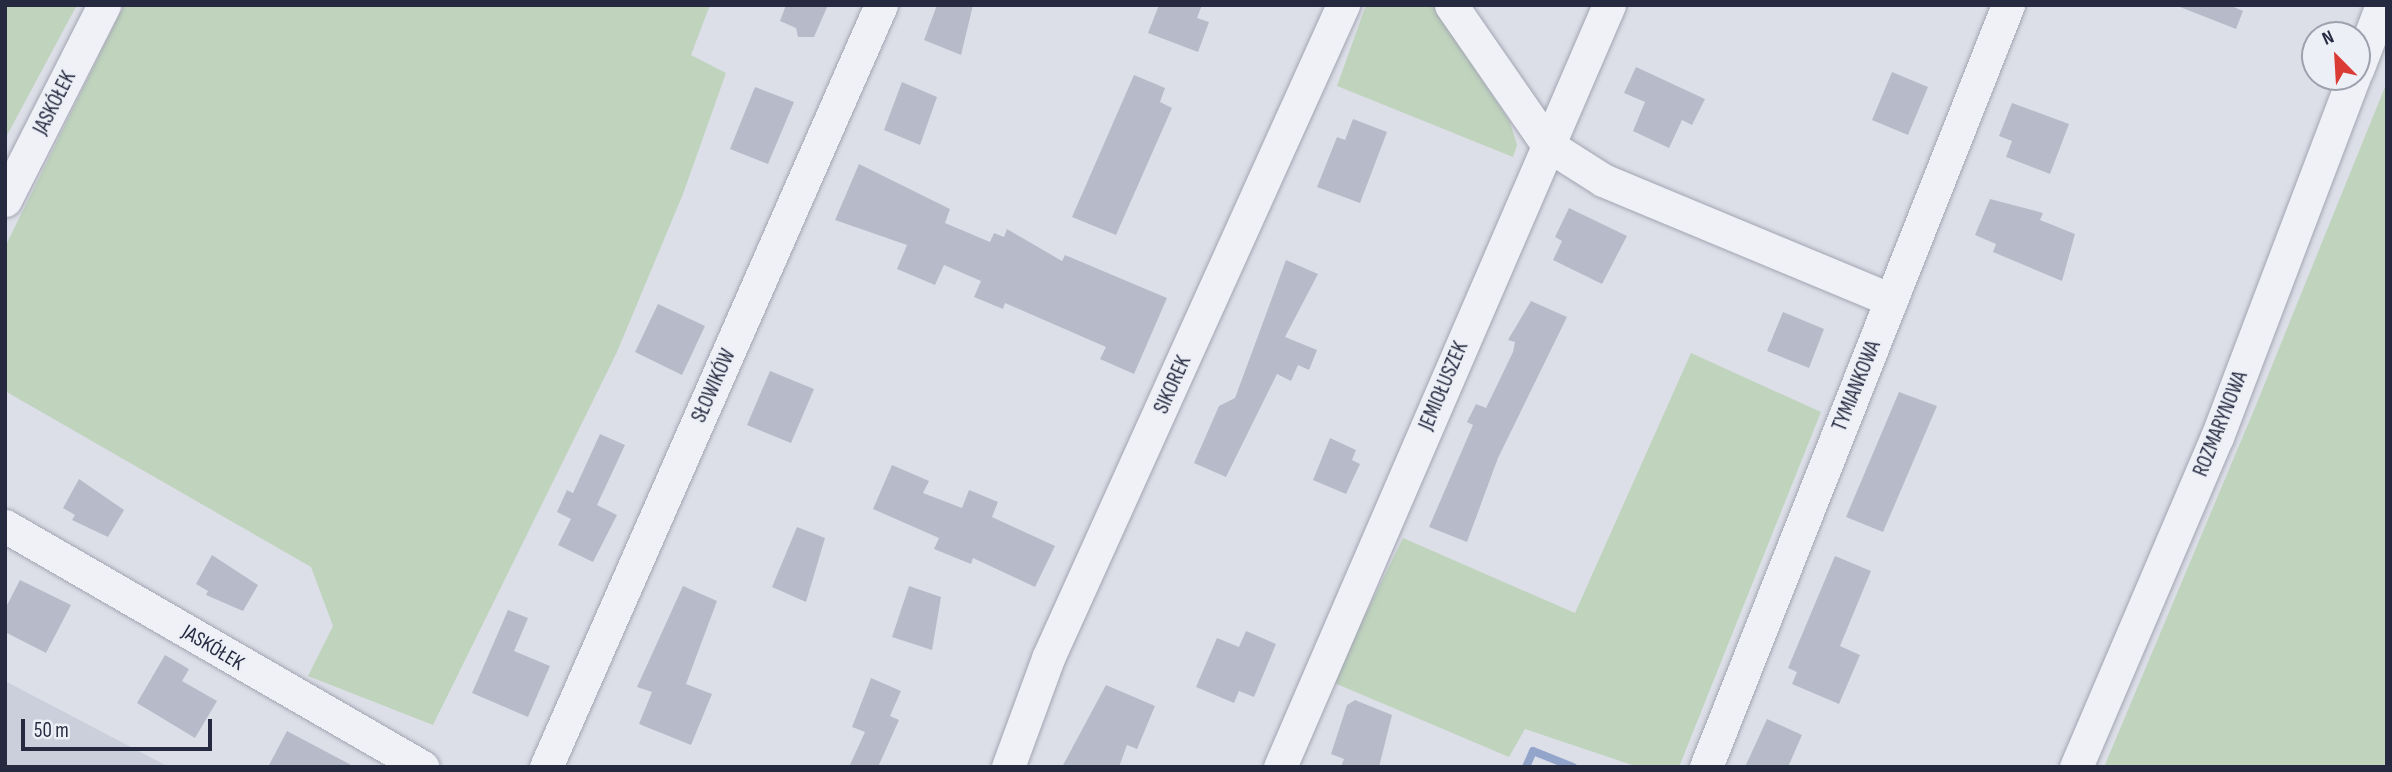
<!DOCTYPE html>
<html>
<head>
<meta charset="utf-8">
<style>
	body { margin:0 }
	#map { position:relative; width:2392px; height:772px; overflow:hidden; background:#dddfe8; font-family:"Sofia Sans Condensed",sans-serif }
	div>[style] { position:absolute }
	.built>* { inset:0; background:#cbcedb }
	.green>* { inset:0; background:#bfd3bd }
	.stream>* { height:8px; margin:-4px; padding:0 4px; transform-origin:4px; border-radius:4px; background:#94a5cc }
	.building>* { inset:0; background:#b7bac9 }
	.roads { filter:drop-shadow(0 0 2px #a2a5b2) drop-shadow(0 0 2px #a2a5b2) }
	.minor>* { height:33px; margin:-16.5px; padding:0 16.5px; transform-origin:16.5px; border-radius:16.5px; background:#f0f1f6 }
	span { translate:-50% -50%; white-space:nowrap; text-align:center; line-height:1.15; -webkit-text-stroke:5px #edeff6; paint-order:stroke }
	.street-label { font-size:21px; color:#252a40 }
	.frame { position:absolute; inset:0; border:7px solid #252a40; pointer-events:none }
	.north { position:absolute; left:2301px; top:21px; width:70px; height:70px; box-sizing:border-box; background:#edeff6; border:2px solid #9da0ad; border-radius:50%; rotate:336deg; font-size:19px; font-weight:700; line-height:28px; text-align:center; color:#252a40 }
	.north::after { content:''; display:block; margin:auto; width:24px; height:32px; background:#da3b35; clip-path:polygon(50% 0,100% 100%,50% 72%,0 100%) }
	.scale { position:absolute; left:21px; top:719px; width:191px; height:32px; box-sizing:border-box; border:4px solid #252a40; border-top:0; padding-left:9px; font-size:21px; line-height:24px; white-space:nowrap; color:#252a40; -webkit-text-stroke:5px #edeff6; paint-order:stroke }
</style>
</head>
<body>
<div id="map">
	<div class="built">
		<div style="clip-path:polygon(5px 681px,169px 767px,5px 767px)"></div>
	</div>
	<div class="green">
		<div style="clip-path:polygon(5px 5px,77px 5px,5px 139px)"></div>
		<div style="clip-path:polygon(124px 5px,710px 5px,691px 55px,726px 73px,683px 194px,617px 352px,433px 725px,308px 676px,333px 626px,311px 567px,5px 391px,5px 247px)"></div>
		<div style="clip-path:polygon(1366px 5px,1433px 5px,1510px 122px,1517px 145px,1513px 157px,1337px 86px)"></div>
		<div style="clip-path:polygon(2387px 82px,2387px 767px,2104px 767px,2254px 410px)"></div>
		<div style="clip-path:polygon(1691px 353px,1821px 412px,1679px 767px,1638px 767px,1525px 729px,1509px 757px,1332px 682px,1403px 538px,1575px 613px)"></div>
	</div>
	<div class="stream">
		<div style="left:1526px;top:767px;width:17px;rotate:-66deg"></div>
		<div style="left:1533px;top:751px;width:43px;rotate:21.8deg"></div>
	</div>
	<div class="building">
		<div style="clip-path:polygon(786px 5px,828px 5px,814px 37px,798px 37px,796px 28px,780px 21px)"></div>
		<div style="clip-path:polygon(937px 5px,973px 5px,961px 55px,924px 40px)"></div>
		<div style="clip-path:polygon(1159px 5px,1202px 5px,1197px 18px,1209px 22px,1198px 52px,1148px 33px)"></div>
		<div style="clip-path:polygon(2229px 5px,2243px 11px,2236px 29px,2180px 7px)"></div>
		<div style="clip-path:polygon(1636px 67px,1705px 99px,1692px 125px,1682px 120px,1669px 148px,1633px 131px,1645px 102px,1624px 93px)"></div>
		<div style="clip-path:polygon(1892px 72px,1928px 87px,1908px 135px,1872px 120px)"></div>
		<div style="clip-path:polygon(1134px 75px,1165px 88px,1160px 102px,1172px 108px,1116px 235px,1072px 217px)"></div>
		<div style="clip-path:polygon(902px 82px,937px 97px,920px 145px,884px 130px)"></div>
		<div style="clip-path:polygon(755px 87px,794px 102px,768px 164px,730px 149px)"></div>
		<div style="clip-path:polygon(2012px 103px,2069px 124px,2050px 174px,2006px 157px,2012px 141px,1999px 136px)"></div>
		<div style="clip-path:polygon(1353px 119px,1387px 132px,1360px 203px,1317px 187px,1337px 137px,1345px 140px)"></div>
		<div style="clip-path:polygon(859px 164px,950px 209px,945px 223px,990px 242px,994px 233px,1004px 237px,1007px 229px,1062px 261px,1065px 255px,1167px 298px,1134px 374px,1100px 359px,1106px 347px,1005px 303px,1003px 309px,974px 297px,981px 281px,944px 265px,935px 285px,897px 269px,907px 245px,835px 220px)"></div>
		<div style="clip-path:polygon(1990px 199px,2043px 213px,2040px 220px,2075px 234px,2062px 281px,1993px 252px,1996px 244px,1975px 235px)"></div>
		<div style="clip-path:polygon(1569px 208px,1627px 236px,1602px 284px,1553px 260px,1562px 241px,1555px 237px)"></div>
		<div style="clip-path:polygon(1286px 260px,1318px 274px,1285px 337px,1317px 350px,1309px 370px,1298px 365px,1291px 381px,1277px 374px,1226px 477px,1194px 463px,1219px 406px,1235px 398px)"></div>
		<div style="clip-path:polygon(1531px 301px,1567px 317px,1498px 458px,1467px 542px,1429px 527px,1473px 425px,1467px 422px,1476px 404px,1486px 408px,1513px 352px,1515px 342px,1508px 340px)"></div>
		<div style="clip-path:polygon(658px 304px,705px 326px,682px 375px,635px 352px)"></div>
		<div style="clip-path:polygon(1783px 312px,1824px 329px,1809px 368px,1767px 351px)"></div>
		<div style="clip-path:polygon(770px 371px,814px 389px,791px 443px,747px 425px)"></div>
		<div style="clip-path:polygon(1899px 392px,1937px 406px,1883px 532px,1846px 517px)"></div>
		<div style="clip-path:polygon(600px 434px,625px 445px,597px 505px,617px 515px,593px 562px,558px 545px,571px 519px,557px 512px,567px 490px,573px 493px)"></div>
		<div style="clip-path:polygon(1330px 438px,1356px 450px,1352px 460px,1360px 464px,1346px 494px,1313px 480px)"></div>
		<div style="clip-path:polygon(892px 465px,929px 481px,923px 493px,962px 508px,969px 490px,998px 502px,992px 517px,1055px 546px,1035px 587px,973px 558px,971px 564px,934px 549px,939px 538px,873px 509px)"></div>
		<div style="clip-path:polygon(79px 479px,124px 510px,108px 537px,72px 520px,75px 515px,63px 508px)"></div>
		<div style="clip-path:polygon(797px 527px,825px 538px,806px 602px,772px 587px)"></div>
		<div style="clip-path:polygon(212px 555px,258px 585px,243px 611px,206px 595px,208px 591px,196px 584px)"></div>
		<div style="clip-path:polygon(1835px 556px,1871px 571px,1840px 646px,1860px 655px,1839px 704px,1792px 684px,1797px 672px,1788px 668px)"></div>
		<div style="clip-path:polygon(20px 580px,71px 605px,46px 653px,5px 632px,5px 609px)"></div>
		<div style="clip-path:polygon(683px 586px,717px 601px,686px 684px,712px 694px,691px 745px,639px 724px,652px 692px,637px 687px)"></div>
		<div style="clip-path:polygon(909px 586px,941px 597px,932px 650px,892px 637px)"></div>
		<div style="clip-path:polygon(508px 610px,528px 618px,514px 651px,550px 666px,528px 717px,472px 693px)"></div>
		<div style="clip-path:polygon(1246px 631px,1276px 644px,1254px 697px,1239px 691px,1234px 703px,1196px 687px,1217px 638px,1239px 647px)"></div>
		<div style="clip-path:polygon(165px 655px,189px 669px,182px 681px,217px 701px,195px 738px,137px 703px)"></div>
		<div style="clip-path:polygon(871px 678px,901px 691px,890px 716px,899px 720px,878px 767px,849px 767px,865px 732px,852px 727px)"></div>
		<div style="clip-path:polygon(1106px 685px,1155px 706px,1137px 749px,1127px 745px,1119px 767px,1062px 767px)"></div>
		<div style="clip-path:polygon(1355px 700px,1392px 715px,1379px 767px,1341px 767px,1344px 759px,1331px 754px,1347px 705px)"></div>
		<div style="clip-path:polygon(1767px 719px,1802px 735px,1788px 767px,1745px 767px)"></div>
		<div style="clip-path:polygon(287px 731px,355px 767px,268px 767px)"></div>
	</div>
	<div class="roads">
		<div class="minor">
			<div style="left:1451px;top:5px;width:170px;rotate:55.3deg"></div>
			<div style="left:1548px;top:145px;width:65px;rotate:32.5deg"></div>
			<div style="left:1603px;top:180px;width:312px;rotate:22.6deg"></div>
			<div style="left:2357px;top:70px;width:70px;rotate:-69deg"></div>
			<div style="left:5px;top:200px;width:219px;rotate:-63.1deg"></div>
			<div style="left:5px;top:526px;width:482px;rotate:30deg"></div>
			<div style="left:546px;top:767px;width:832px;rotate:-66.27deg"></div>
			<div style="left:1008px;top:767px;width:116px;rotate:-69.8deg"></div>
			<div style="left:1048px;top:658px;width:717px;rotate:-65.69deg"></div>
			<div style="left:1280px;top:767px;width:830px;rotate:-66.65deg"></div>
			<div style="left:1706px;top:767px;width:820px;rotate:-68.38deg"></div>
			<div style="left:2076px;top:767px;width:359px;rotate:-66.9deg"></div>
			<div style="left:2217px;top:437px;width:385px;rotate:-69.2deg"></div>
		</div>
	</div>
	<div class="street-label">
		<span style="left:55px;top:103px;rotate:-63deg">JASKÓŁEK</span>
		<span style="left:1173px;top:385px;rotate:-66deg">SIKOREK</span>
		<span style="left:714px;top:386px;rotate:-66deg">SŁOWIKÓW</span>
		<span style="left:1444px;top:386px;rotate:-67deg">JEMIOŁUSZEK</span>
		<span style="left:1857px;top:386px;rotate:-68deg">TYMIANKOWA</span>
		<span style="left:2221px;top:424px;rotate:-68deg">ROZMARYNOWA</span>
		<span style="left:213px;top:648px;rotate:31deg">JASKÓŁEK</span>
	</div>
	<div class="frame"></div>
	<div class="north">N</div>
	<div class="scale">50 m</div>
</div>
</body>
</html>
